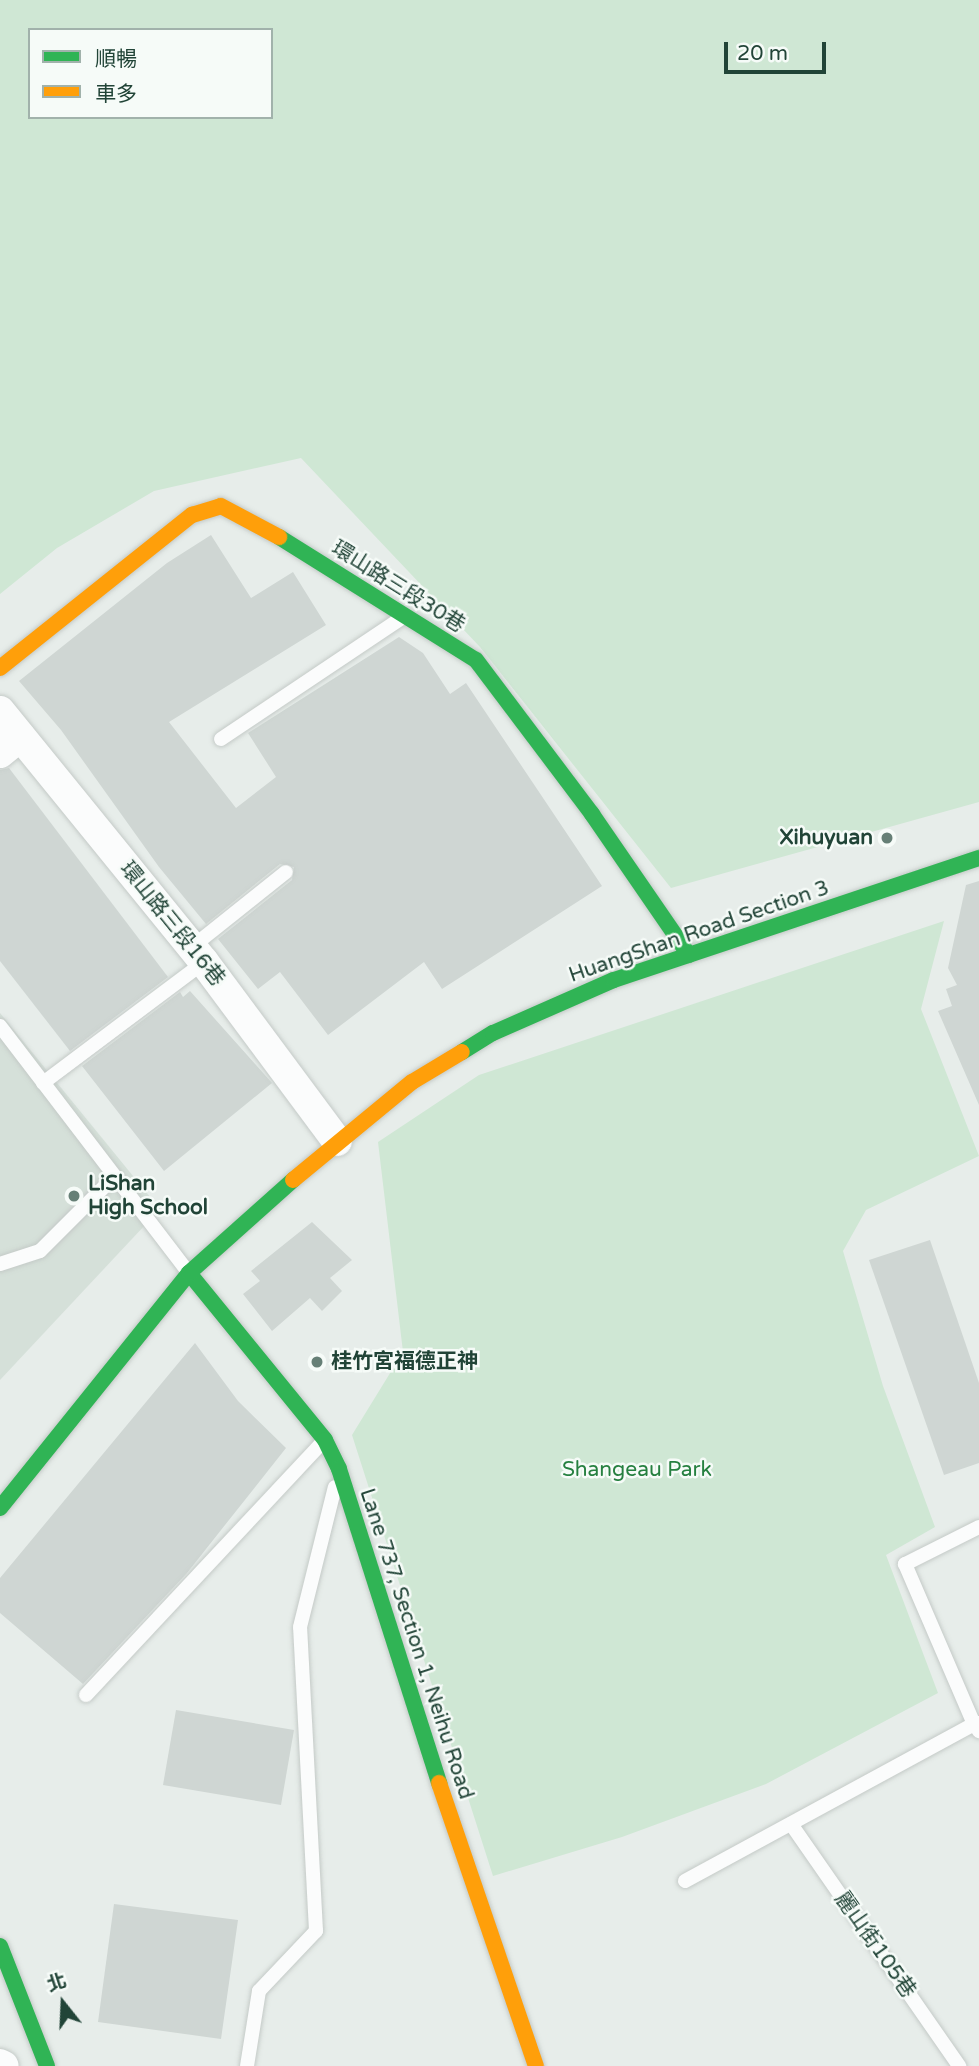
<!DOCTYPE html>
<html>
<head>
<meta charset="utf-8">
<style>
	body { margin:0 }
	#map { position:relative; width:979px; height:2066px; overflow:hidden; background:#e7edea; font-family:"Varela Round","Noto Sans TC",sans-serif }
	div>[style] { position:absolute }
	.built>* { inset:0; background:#d5e0d9 }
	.green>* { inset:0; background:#cfe7d4 }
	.building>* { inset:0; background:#cfd6d3 }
	.roads { filter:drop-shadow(0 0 2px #c4cac7) drop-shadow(0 0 2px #c4cac7) }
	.lane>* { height:14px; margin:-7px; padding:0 7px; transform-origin:7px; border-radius:7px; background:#fbfcfc }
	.street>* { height:30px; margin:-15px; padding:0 15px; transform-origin:15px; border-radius:15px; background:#fbfcfc }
	.fast>* { height:16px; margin:-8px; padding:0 8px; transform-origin:8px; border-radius:8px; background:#30b455 }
	.slow>* { height:16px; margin:-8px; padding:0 8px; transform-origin:8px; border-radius:8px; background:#ff9f0a }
	.dots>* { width:19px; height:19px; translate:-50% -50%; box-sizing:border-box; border:4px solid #f6fbf8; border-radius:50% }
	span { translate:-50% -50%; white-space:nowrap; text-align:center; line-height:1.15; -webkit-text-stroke:5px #f6fbf8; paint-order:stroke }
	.street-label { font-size:21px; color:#214437 }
	.poi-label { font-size:21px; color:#214437; font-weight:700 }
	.right { translate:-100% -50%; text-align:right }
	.left { translate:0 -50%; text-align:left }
	.park-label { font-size:21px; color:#268040 }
	.legend { position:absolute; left:28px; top:28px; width:245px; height:91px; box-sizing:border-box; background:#f6fbf8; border:2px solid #a1b2ab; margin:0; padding:9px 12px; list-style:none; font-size:21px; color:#214437 }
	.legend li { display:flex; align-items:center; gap:14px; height:35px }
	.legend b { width:35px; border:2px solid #a1b2ab }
	.north { position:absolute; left:28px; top:1968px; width:70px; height:70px; -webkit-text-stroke:5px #f6fbf8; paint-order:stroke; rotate:342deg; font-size:19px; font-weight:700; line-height:28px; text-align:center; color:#214437 }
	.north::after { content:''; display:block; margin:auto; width:24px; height:32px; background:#214437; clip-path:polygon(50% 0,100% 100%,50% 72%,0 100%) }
	.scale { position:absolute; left:724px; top:42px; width:102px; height:32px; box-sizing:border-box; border:4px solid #214437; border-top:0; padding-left:9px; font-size:21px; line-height:24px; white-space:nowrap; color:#214437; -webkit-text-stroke:5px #f6fbf8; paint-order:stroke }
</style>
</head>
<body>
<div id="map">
	<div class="built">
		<div style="clip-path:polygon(0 1013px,160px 1209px,0 1380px)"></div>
	</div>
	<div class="green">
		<div style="clip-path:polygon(evenodd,0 0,979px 0,979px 802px,671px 888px,480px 647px,301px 458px,154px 491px,57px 548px,0 594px,0 0,30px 30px,271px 30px,271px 117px,30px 117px,30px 30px)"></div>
		<div style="clip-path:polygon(944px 921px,921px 1009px,979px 1156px,866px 1210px,843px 1251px,883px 1386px,935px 1527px,886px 1555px,938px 1693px,766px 1784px,622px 1837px,493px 1876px,352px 1435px,403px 1352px,378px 1142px,479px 1075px)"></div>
	</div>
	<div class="building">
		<div style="clip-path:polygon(211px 535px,251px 598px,293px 572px,326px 625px,169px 722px,236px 808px,276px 777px,248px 733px,399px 637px,423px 653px,450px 694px,466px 683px,602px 886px,442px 989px,424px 962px,328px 1035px,280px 972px,258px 989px,218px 939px,292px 880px,294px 867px,280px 864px,206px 924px,159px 867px,61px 730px,19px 681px,167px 563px)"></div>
		<div style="clip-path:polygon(9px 768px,168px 977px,70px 1051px,0 961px,0 770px)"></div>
		<div style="clip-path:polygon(979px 881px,979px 1105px,938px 1011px,952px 1006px,946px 989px,957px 985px,948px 968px,966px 885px)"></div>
		<div style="clip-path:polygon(190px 991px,272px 1083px,164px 1171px,82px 1066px,180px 992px,183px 997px)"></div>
		<div style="clip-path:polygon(312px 1222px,352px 1260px,330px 1278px,342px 1291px,322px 1311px,310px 1298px,272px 1331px,243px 1294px,260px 1281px,251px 1271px)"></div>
		<div style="clip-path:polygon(930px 1240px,979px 1383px,979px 1463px,944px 1475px,869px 1260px)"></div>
		<div style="clip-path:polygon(195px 1343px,238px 1401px,286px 1448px,187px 1573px,83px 1684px,0 1613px,0 1578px)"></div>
		<div style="clip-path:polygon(176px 1710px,294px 1730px,281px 1805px,163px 1785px)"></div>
		<div style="clip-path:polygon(114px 1904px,238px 1920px,221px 2039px,98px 2022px)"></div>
	</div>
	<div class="roads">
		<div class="lane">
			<div style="left:221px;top:739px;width:219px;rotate:-33.8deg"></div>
			<div style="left:192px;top:947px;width:120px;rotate:-38.6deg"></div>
			<div style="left:0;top:1026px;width:310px;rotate:52.6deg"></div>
			<div style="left:43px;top:1083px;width:201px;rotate:-36.9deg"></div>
			<div style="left:0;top:1264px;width:42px;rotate:-18deg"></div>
			<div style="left:40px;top:1251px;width:105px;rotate:-45deg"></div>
			<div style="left:979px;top:1527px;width:83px;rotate:153.4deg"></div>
			<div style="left:905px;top:1564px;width:174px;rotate:66.7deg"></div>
			<div style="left:974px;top:1724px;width:5px;rotate:-11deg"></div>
			<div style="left:86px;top:1695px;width:348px;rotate:-46.9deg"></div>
			<div style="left:791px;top:1824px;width:295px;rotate:55.2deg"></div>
			<div style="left:685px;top:1881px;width:329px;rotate:-28.5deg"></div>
			<div style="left:974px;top:1724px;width:9px;rotate:54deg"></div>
			<div style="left:247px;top:2066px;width:76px;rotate:-80.9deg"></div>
			<div style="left:259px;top:1991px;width:83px;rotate:-46.5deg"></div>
			<div style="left:316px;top:1931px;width:304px;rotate:-93deg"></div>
			<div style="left:300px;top:1627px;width:144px;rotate:-76deg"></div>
		</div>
		<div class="street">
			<div style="left:0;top:711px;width:323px;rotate:50.9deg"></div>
			<div style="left:204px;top:962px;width:223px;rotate:53.4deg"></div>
			<div style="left:0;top:753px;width:26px;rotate:-39deg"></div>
			<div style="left:0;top:2064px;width:4px;rotate:27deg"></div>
		</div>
		<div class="fast">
			<div style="left:279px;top:537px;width:232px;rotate:32deg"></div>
			<div style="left:476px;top:660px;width:193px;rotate:53deg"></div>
			<div style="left:592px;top:814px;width:171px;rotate:55.5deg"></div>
			<div style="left:462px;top:1052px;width:36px;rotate:-32deg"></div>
			<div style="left:493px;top:1033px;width:132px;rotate:-23.7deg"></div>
			<div style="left:614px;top:980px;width:385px;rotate:-18.5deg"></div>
			<div style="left:189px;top:1273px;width:215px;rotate:50.8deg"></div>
			<div style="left:325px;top:1440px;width:32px;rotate:64deg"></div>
			<div style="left:339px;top:1469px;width:330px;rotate:72.3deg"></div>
			<div style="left:0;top:1508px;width:302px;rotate:-51.2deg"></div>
			<div style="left:189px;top:1273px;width:140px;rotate:-41.8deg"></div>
			<div style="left:0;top:1946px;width:129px;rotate:68.6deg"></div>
		</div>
		<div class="slow">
			<div style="left:0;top:668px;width:246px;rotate:-38.6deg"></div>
			<div style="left:192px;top:515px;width:30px;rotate:-17deg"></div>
			<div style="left:221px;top:506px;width:66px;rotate:28.1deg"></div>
			<div style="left:293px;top:1180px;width:154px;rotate:-39.5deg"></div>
			<div style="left:412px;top:1082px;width:58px;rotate:-31deg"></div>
			<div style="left:439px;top:1783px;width:299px;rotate:71.1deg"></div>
		</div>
	</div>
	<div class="dots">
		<div style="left:887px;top:838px;background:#667f76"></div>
		<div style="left:74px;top:1196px;background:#667f76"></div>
		<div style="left:317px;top:1362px;background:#667f76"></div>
	</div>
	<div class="street-label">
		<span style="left:398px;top:587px;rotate:32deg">環山路三段30巷</span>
		<span style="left:172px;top:924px;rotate:51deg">環山路三段16巷</span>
		<span style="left:699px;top:932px;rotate:-19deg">HuangShan Road Section 3</span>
		<span style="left:416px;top:1644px;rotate:72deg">Lane 737, Section 1, Neihu Road</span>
		<span style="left:875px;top:1945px;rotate:55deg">麗山街105巷</span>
	</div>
	<div class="poi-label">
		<span class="right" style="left:873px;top:838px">Xihuyuan</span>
		<span class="left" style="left:88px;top:1196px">LiShan<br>High School</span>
		<span class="left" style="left:331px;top:1362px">桂竹宮福德正神</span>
	</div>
	<div class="park-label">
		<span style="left:637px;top:1470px">Shangeau Park</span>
	</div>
	<ul class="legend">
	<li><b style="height:9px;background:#30b455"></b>順暢</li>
	<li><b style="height:9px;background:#ff9f0a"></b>車多</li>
	</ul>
	<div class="north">北</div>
	<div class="scale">20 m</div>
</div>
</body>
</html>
